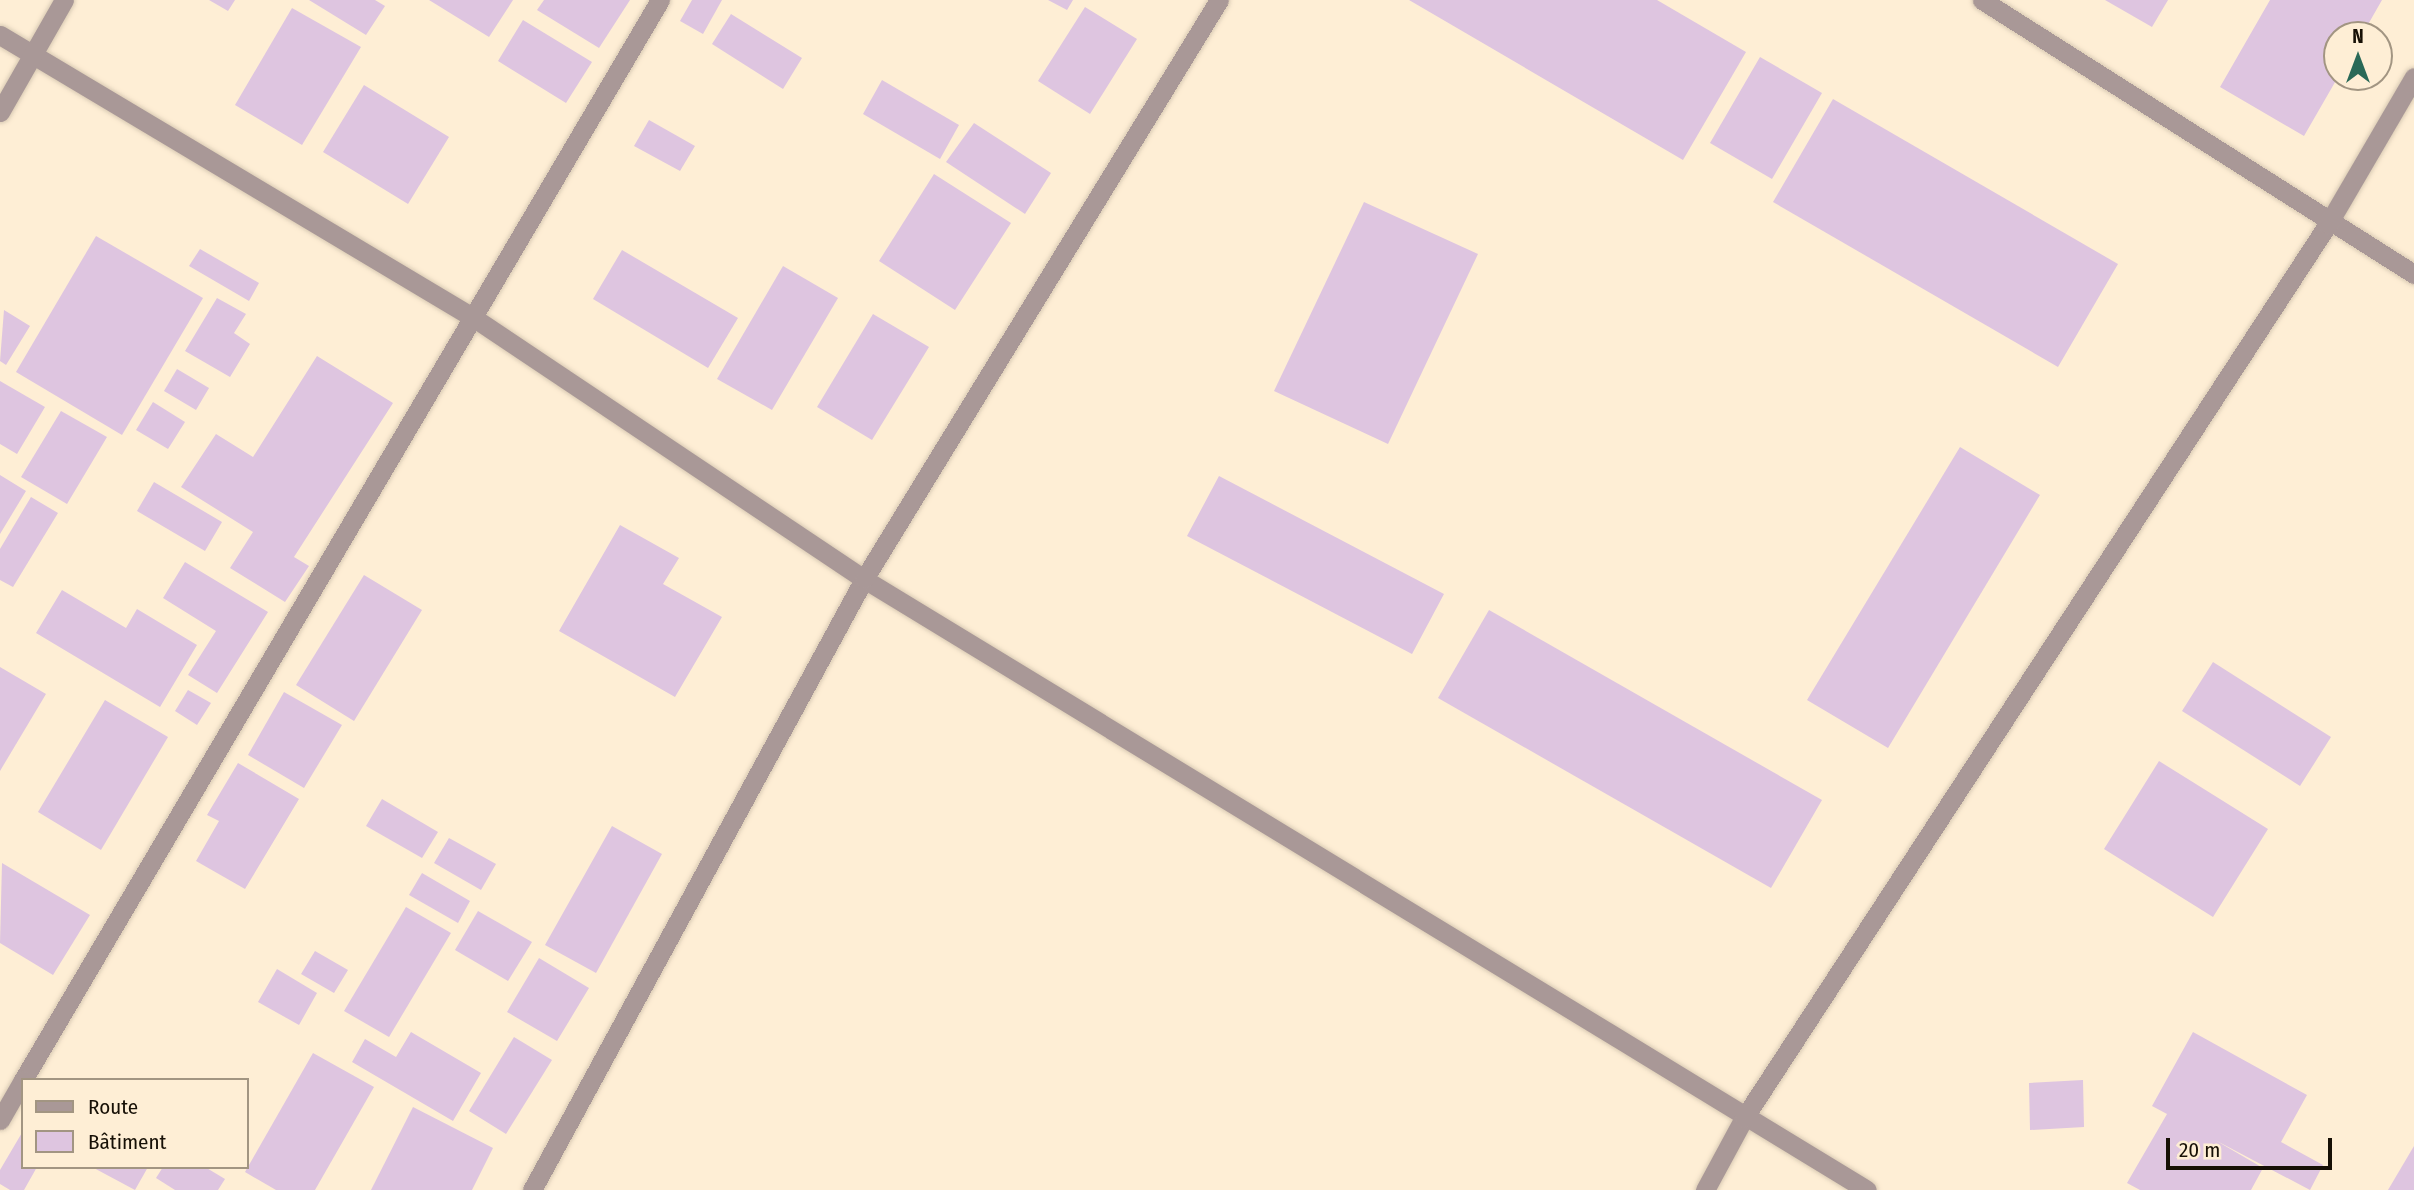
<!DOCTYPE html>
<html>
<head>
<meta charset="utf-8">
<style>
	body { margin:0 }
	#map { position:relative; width:2414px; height:1190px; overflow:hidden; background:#feeed5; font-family:"Fira Sans Condensed",sans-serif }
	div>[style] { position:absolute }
	.building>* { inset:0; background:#dec5e0 }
	.roads { filter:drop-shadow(0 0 2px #d9cab4) drop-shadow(0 0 2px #d9cab4) }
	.minor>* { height:19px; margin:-9.5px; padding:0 9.5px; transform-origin:9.5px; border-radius:9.5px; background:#a99897 }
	span { translate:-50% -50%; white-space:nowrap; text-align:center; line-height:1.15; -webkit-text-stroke:5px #feeed5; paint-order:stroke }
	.legend { position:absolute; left:21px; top:1078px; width:228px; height:91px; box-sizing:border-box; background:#feeed5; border:2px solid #a29582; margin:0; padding:9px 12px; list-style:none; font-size:21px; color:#171006 }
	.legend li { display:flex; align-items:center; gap:14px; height:35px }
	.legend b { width:35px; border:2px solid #a29582 }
	.north { position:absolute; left:2323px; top:21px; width:70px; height:70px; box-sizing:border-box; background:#feeed5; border:2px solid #a29582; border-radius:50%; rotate:0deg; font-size:19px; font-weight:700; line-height:28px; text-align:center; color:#171006 }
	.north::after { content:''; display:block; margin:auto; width:24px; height:32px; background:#2a6957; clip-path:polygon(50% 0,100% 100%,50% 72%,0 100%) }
	.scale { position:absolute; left:2166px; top:1138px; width:166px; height:32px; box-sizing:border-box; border:4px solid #171006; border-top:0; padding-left:9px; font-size:21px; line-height:24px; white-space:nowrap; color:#171006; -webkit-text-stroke:5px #feeed5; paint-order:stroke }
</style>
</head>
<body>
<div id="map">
	<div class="building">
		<div style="clip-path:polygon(209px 0,235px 0,228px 11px)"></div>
		<div style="clip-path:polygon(309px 0,375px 0,385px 6px,366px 35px)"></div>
		<div style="clip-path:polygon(429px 0,513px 0,489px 37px)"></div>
		<div style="clip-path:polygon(544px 0,630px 0,599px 48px,537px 10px)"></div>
		<div style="clip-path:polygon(692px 0,722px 0,703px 34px,680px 21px)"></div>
		<div style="clip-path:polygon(1048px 0,1073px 0,1067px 10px)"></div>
		<div style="clip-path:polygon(1409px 0,1657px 0,1746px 52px,1683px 160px)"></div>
		<div style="clip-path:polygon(2105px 0,2168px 0,2152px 27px)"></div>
		<div style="clip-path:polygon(2270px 0,2382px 0,2362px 35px,2337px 35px,2338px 77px,2304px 136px,2220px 87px)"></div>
		<div style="clip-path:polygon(1085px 7px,1137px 39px,1090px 114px,1038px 81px)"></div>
		<div style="clip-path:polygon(292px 8px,361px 47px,302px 145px,235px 105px)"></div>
		<div style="clip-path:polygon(731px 14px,802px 58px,783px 89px,712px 44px)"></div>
		<div style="clip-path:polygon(523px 20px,592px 62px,566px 103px,498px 61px)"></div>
		<div style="clip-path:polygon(1760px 57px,1822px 93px,1772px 179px,1710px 143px)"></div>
		<div style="clip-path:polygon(882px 80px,959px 125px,940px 159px,863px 114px)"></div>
		<div style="clip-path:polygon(364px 85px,449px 137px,408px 204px,323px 152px)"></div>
		<div style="clip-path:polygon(1833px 99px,2118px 264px,2058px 367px,1773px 202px)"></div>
		<div style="clip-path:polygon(649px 120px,695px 146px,680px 171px,634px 146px)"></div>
		<div style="clip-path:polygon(974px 123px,1051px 173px,1025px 214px,946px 162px)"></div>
		<div style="clip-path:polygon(934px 174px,1011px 223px,955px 310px,879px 261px)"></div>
		<div style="clip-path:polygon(1364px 202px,1478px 254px,1388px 444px,1274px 391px)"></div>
		<div style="clip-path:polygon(96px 236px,203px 298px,122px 435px,16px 372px)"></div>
		<div style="clip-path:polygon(200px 249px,259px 283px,249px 301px,189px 266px)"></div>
		<div style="clip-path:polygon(622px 250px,738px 318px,708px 368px,593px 299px)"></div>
		<div style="clip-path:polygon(783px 266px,838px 298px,772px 410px,717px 379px)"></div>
		<div style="clip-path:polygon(217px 298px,246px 314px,234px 333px,250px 344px,230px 377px,185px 351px)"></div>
		<div style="clip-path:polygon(4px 310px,30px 326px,6px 365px,0 361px)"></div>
		<div style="clip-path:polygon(873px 314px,929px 347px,872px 440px,817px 407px)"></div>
		<div style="clip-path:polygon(317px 356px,393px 403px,294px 557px,309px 566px,285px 602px,230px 568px,253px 532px,181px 487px,216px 434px,253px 457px)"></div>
		<div style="clip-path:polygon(177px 369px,209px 388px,196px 410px,164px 391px)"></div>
		<div style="clip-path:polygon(0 381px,45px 407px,17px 454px,0 444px)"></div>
		<div style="clip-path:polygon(153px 402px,185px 422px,168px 449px,136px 430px)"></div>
		<div style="clip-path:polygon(61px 411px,107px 437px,67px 504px,21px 477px)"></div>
		<div style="clip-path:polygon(1960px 447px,2040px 495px,1888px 748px,1807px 700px)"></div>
		<div style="clip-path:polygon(0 475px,26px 491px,0 534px)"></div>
		<div style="clip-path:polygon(1219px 476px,1444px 594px,1412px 654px,1187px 536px)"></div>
		<div style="clip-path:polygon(154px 482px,222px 522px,205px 551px,137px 511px)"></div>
		<div style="clip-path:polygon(31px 497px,58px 513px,13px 587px,0 580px,0 549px)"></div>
		<div style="clip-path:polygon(620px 525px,679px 558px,663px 584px,722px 617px,675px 697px,559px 631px)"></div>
		<div style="clip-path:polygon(185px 562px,268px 612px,217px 693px,188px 675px,216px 631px,163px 598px)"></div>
		<div style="clip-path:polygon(364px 575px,422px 610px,354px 721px,296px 685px)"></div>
		<div style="clip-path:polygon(62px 590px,126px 628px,137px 609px,197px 645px,160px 707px,36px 633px)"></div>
		<div style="clip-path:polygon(1489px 610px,1822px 800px,1771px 888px,1438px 698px)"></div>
		<div style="clip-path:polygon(2213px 662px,2331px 737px,2300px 786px,2182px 711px)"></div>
		<div style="clip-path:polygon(0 667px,46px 694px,0 771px)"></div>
		<div style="clip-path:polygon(188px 690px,211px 703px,197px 725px,175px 711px)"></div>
		<div style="clip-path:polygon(284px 692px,342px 725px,304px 788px,248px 755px)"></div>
		<div style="clip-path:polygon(105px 700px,168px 737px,101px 850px,38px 812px)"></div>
		<div style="clip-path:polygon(2159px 761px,2268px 829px,2213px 917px,2104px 849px)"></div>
		<div style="clip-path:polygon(238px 763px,299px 799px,245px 889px,196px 861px,219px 821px,207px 815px)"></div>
		<div style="clip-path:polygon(382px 799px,438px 832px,422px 858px,366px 826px)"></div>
		<div style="clip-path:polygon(612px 826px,662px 854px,596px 973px,545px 945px)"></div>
		<div style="clip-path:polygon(449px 838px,496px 864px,481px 890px,434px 863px)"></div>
		<div style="clip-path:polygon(2px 863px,90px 915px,53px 975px,0 943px)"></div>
		<div style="clip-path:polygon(422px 873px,470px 901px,458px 923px,409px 895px)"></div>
		<div style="clip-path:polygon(406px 907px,451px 933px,389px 1037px,344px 1011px)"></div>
		<div style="clip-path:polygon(478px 911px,532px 942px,508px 981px,455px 950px)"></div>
		<div style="clip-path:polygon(315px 951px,348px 970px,334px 993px,301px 974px)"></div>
		<div style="clip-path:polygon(539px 958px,589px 988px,557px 1041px,507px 1012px)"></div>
		<div style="clip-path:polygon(277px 969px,317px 993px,299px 1025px,258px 1002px)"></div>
		<div style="clip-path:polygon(411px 1032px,481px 1073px,453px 1121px,352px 1062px,365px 1039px,396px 1057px)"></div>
		<div style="clip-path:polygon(2193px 1032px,2307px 1095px,2281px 1142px,2323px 1165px,2310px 1190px,2215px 1140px,2263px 1168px,2251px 1190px,2140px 1190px,2127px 1183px,2167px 1114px,2152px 1106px)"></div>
		<div style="clip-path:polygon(514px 1037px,552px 1060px,506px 1134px,469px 1111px)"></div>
		<div style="clip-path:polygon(313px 1053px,374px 1087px,315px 1190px,276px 1190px,245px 1172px)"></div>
		<div style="clip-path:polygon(2083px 1080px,2084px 1127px,2030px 1130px,2029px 1083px)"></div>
		<div style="clip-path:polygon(413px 1107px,493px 1148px,472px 1190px,371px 1190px)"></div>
		<div style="clip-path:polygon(23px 1131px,23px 1167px,37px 1167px,24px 1190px,10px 1190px,0 1184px,0 1170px)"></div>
		<div style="clip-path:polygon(2414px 1146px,2414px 1190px,2388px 1190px)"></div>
		<div style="clip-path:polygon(92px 1167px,148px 1167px,135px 1190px)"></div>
		<div style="clip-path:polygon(163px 1167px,205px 1167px,225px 1179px,218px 1190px,175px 1190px,156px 1178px)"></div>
	</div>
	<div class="roads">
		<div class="minor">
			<div style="left:1982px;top:0;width:512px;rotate:32.39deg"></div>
			<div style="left:0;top:35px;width:552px;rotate:30.84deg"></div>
			<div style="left:474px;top:318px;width:469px;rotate:33.8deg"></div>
			<div style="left:864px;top:579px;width:1174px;rotate:31.35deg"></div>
			<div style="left:0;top:112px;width:129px;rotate:-60.3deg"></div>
			<div style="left:23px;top:1080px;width:1254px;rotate:-59.47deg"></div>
			<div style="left:0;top:1120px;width:46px;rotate:-60.1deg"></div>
			<div style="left:532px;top:1190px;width:695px;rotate:-61.48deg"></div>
			<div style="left:864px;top:579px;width:679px;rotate:-58.49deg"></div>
			<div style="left:1705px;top:1190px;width:82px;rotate:-61.6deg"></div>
			<div style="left:1744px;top:1118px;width:1068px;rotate:-56.85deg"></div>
			<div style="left:2328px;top:224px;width:170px;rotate:-59.7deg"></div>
		</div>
	</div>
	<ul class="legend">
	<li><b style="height:9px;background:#a99897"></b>Route</li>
	<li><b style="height:19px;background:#dec5e0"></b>Bâtiment</li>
	</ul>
	<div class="north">N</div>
	<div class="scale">20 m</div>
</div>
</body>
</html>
